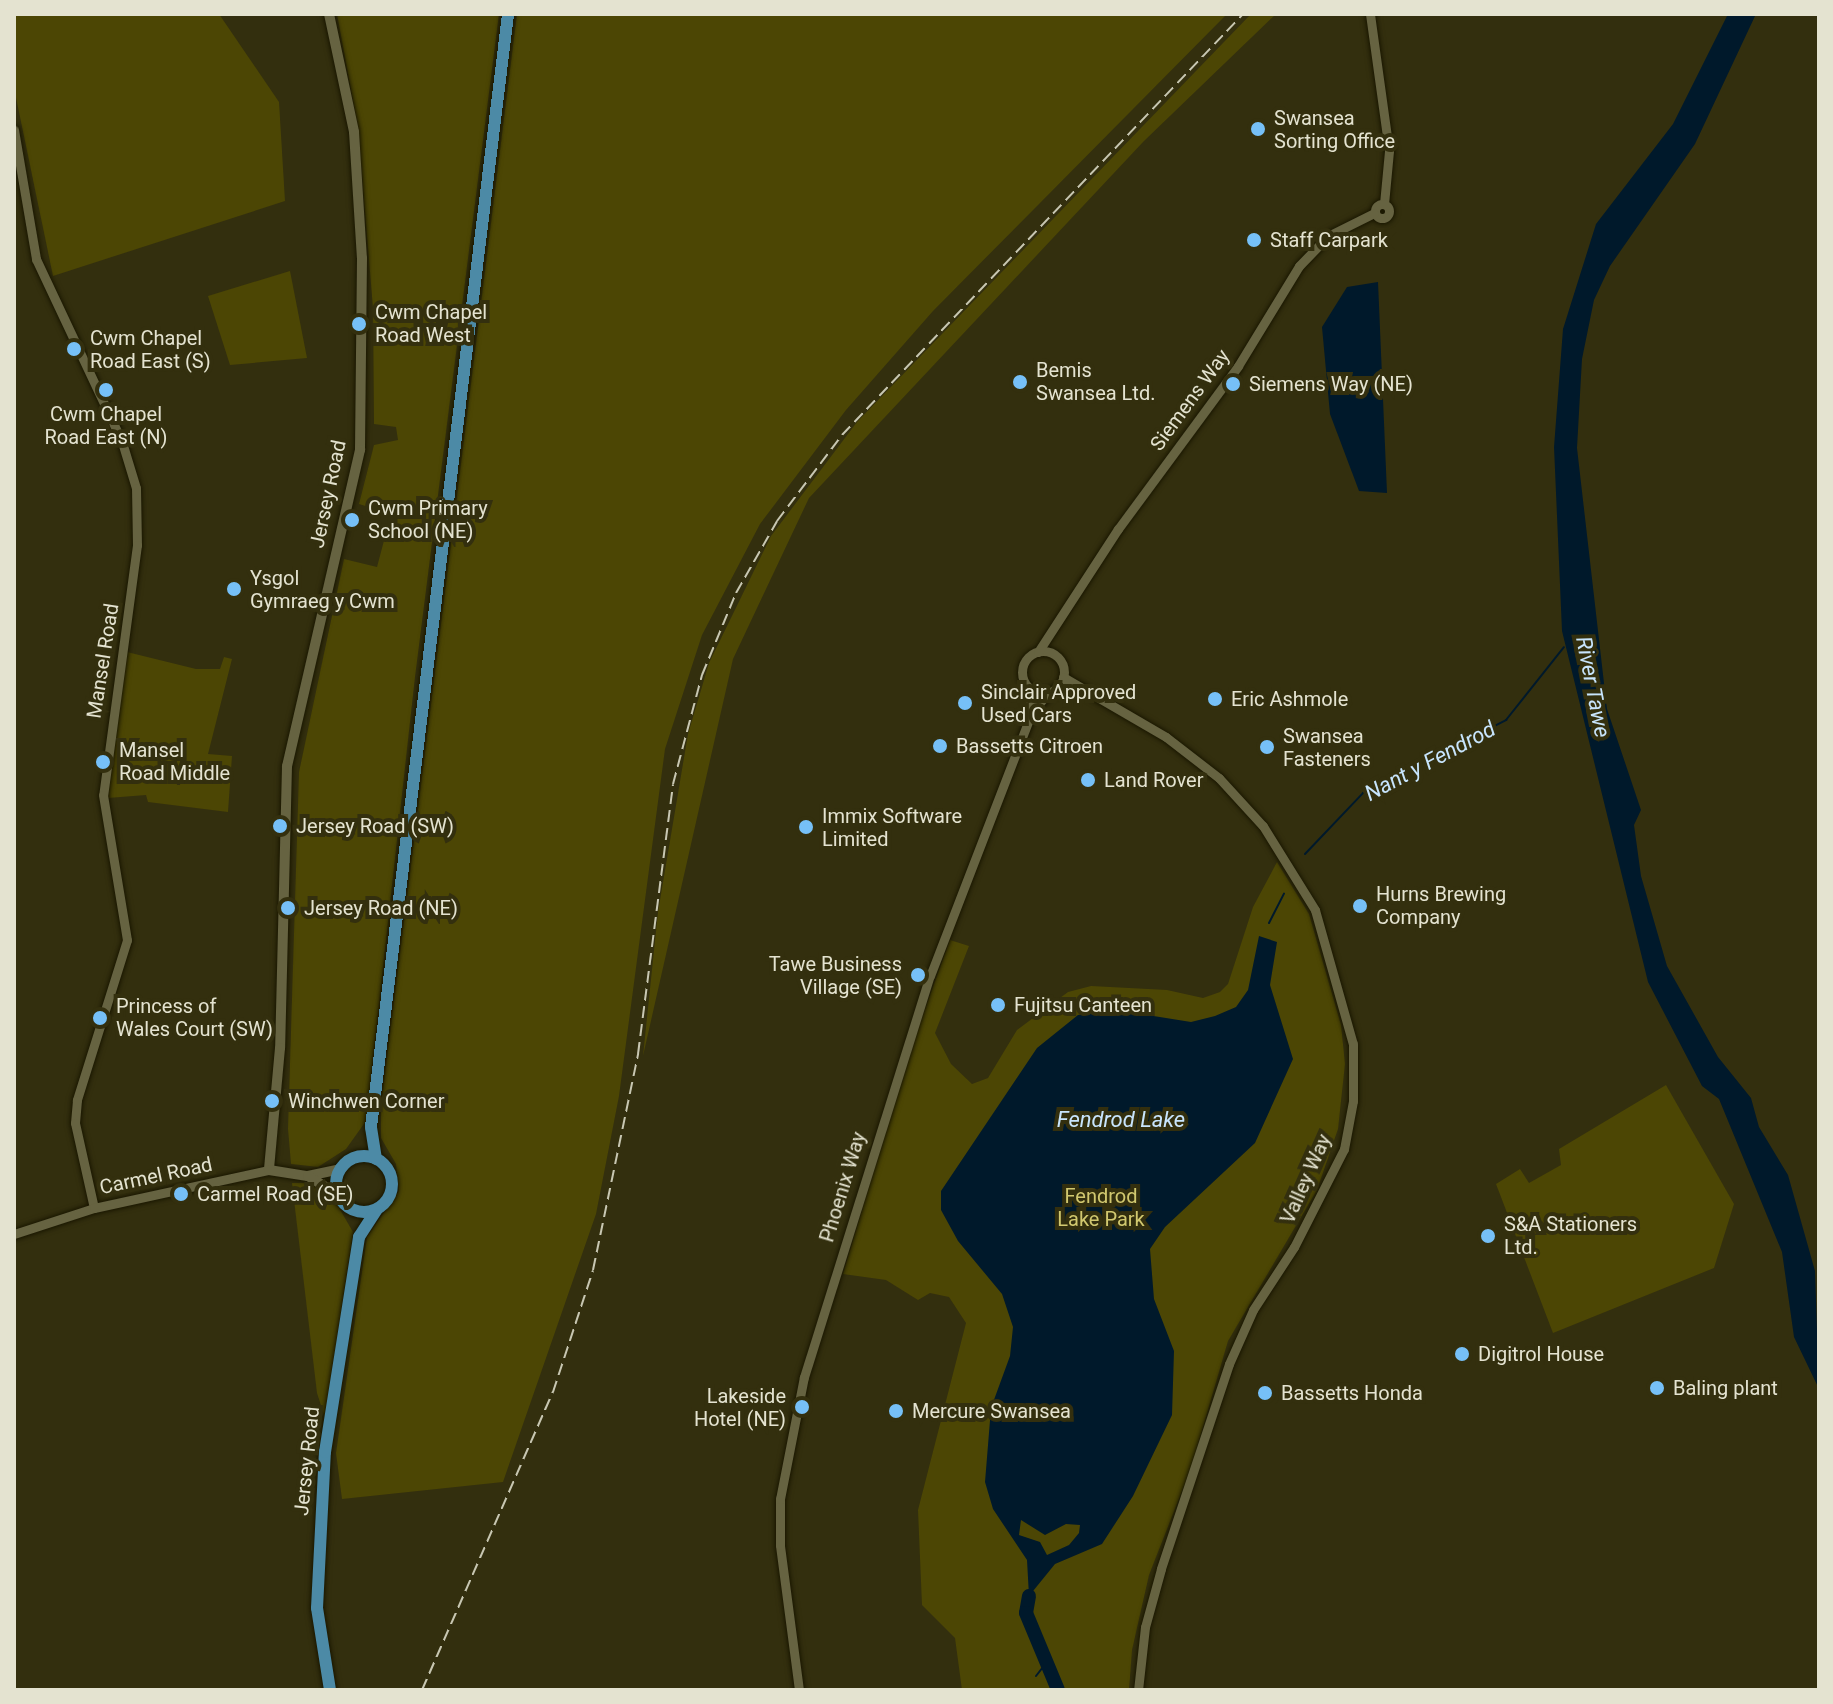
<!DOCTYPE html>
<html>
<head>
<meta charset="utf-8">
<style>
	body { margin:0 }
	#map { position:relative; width:1833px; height:1704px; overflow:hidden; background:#332f0e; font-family:Roboto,sans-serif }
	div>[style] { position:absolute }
	.green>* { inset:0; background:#4c4604 }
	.water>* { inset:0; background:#00192b }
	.stream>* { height:2px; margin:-1px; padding:0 1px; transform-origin:1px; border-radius:1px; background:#00192b }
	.river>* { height:14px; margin:-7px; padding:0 7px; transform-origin:7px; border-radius:7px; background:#00192b }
	.roads { filter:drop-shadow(0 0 2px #1a1700) drop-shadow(0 0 2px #1a1700) }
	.tertiary>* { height:9px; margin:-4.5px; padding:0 4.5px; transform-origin:4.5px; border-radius:4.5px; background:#666341 }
	.tertiary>.ring { margin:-4.5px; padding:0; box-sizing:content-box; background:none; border:9px solid #666341; border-radius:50% }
	.secondary>* { height:10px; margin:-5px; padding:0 5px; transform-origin:5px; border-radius:5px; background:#666341 }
	.primary>* { height:12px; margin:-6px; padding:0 6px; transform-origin:6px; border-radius:6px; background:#4c8aa6 }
	.primary>.ring { margin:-6px; padding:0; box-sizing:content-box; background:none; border:12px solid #4c8aa6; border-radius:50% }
	.rail>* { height:2px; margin-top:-1px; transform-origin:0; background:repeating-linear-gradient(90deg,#c8c7b2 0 12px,transparent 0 18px) }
	.dots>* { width:22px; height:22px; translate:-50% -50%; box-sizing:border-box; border:4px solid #332f0e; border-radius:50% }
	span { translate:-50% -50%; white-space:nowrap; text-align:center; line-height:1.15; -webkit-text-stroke:8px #332f0e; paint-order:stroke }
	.poi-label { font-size:20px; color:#e4e3d0 }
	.left { translate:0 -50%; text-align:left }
	.right { translate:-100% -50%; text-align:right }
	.street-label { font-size:20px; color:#e4e3d0 }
	.park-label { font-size:20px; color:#d1c86f }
	.water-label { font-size:22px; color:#c8e5fd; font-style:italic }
	.frame { position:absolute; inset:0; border:16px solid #e4e3d0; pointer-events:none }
</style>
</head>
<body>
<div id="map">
	<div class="green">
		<div style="clip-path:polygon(14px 14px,219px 14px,279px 102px,285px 201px,53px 276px,14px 88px)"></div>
		<div style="clip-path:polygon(337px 14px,499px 14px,415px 677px,366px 1121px,346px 1149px,318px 1167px,291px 1164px,288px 1129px,299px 772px,344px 559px,377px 567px,391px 514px,359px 504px,374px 445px,398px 440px,396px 427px,374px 424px,373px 308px,358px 127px)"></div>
		<div style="clip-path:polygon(517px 14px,1227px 14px,933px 311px,846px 410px,760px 524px,702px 635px,665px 749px,619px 1096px,596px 1214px,503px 1482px,342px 1499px,336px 1453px,367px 1237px,399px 1191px,396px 1164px,381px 1138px,381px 1106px)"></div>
		<div style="clip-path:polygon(1251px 14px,1276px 14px,1144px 141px,809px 498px,733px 659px,643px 1056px,658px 912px,688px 734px,709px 663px,771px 536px,857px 422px)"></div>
		<div style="clip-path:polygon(290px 271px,307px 358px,230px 365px,208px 296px)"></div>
		<div style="clip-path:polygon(127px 652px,196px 669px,220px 669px,224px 657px,232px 659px,208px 754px,232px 756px,228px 812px,148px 802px,146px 795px,108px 798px)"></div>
		<div style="clip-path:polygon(1277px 862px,1309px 914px,1341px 1025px,1345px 1064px,1338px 1129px,1317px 1190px,1228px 1341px,1191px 1468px,1149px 1575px,1132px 1650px,1129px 1690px,962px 1690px,955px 1638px,922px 1605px,918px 1510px,966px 1323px,949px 1297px,930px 1293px,918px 1300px,886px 1280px,843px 1274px,906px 1062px,950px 940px,969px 946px,935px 1033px,951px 1064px,972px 1084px,988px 1078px,1017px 1030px,1068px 992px,1091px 986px,1167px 990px,1203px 998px,1220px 992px,1228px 984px,1253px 907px)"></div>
		<div style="clip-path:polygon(1666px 1085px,1734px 1204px,1714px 1268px,1553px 1333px,1496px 1184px,1520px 1169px,1529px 1183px,1561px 1165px,1559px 1149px)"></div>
		<div style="clip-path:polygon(292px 1183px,313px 1183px,331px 1194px,353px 1232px,325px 1418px,317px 1393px)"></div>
	</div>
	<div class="water">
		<div style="clip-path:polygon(1728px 14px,1756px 14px,1695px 144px,1610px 266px,1594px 300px,1582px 359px,1577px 448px,1607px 709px,1641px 810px,1634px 825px,1641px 876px,1667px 966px,1718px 1057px,1751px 1098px,1759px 1127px,1788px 1175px,1815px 1271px,1819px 1389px,1794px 1337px,1782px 1252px,1719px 1099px,1702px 1086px,1648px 982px,1562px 631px,1554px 447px,1563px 329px,1596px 224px,1673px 124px)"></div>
		<div style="clip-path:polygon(1378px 282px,1387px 493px,1359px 491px,1330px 414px,1322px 327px,1347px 287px)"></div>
		<div style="clip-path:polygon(evenodd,1259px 936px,1277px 942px,1270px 985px,1293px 1059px,1255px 1143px,1165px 1227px,1150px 1249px,1154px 1299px,1174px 1351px,1172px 1415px,1133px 1496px,1102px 1544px,1055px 1564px,1029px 1596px,1027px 1560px,993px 1509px,985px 1482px,991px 1408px,1010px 1356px,1013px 1327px,1002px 1294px,958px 1241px,941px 1210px,941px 1191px,1037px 1048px,1078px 1015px,1116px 1010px,1191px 1022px,1215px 1016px,1236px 1007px,1248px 990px,1259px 936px,1021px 1520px,1045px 1535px,1066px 1524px,1080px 1525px,1079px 1533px,1069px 1545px,1047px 1555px,1040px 1542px,1019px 1535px,1021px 1520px)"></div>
	</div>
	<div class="stream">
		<div style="left:1305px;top:854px;width:84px;rotate:-46.4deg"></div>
		<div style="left:1363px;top:793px;width:161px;rotate:-27deg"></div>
		<div style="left:1506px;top:720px;width:93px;rotate:-51.5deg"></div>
		<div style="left:1269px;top:923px;width:33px;rotate:-63deg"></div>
		<div style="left:1036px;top:1676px;width:16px;rotate:-52deg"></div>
	</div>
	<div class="river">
		<div style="left:1029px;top:1596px;width:17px;rotate:100deg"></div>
		<div style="left:1026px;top:1613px;width:83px;rotate:67.4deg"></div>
	</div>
	<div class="roads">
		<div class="tertiary">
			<div style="left:1370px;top:14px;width:138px;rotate:82.1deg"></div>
			<div style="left:1389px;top:151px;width:53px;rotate:95.4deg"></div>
			<div style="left:14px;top:130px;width:131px;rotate:80.3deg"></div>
			<div style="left:36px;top:259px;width:202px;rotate:64.8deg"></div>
			<div style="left:122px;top:442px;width:48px;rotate:73.1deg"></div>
			<div style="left:136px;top:488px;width:57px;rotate:89deg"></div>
			<div style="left:137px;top:545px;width:252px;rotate:97.7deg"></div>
			<div style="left:103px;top:795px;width:147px;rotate:80.6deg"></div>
			<div style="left:127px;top:940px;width:168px;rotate:107.4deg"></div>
			<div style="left:77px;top:1100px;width:23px;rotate:95deg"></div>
			<div style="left:75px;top:1123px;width:87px;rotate:77.4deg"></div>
			<div class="ring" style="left:1375px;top:204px;width:5px;height:5px"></div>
			<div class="ring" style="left:1022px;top:651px;width:33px;height:33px"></div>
			<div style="left:1038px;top:652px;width:147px;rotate:-57deg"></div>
			<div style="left:1118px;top:529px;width:202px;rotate:-53.6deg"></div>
			<div style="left:1238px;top:366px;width:117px;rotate:-58.6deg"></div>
			<div style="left:1299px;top:266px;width:42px;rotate:-46deg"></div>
			<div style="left:1328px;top:236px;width:51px;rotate:-26.6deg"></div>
			<div style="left:1063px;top:677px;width:119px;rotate:30.2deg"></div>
			<div style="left:1166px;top:737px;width:67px;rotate:37.7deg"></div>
			<div style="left:1219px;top:778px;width:65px;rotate:47.5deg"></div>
			<div style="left:1263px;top:826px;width:99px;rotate:58.2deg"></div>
			<div style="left:1315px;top:910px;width:139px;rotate:74.2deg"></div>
			<div style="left:1353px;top:1044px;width:57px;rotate:90deg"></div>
			<div style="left:1353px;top:1101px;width:49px;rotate:100.6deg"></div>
			<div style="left:1344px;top:1149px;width:110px;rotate:117deg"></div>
			<div style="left:1294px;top:1247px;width:75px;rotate:123.1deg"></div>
			<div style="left:1253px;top:1310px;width:59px;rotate:114deg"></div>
			<div style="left:1229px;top:1364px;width:216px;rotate:108.4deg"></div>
			<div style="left:1161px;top:1569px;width:60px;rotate:105.4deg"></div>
			<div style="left:1145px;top:1627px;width:63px;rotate:96.3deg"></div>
			<div style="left:1025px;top:684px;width:29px;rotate:76deg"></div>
			<div style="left:14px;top:1234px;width:84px;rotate:-18deg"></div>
			<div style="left:94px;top:1208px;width:179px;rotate:-12.3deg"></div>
			<div style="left:799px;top:1690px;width:146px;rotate:-97.5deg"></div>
			<div style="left:780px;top:1545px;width:46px;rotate:-90deg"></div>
			<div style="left:780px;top:1499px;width:124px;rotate:-78.9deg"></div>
			<div style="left:804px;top:1377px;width:420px;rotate:-72.6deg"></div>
			<div style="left:930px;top:976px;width:283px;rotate:-68.9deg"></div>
			<div style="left:1032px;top:712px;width:26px;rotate:-50deg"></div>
		</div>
		<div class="secondary">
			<div style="left:329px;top:14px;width:121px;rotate:78deg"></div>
			<div style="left:354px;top:132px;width:126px;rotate:86.4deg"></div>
			<div style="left:362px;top:258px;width:192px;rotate:90.6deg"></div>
			<div style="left:360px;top:450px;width:324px;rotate:103deg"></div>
			<div style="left:287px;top:766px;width:282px;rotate:91.4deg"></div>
			<div style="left:280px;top:1048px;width:122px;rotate:95.2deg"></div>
			<div style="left:269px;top:1170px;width:39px;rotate:9deg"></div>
			<div style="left:308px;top:1176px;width:34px;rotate:-12deg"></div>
			<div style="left:308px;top:1176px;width:36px;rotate:32deg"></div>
		</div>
		<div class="primary">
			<div class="ring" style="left:336px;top:1156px;width:44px;height:44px"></div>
			<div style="left:376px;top:1159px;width:32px;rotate:-99deg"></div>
			<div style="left:371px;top:1127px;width:1121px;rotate:-82.98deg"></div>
			<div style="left:330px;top:1690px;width:83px;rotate:-99deg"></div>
			<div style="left:317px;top:1608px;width:156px;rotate:-87.1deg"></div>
			<div style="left:325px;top:1452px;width:218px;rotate:-81deg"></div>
			<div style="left:359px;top:1237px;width:33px;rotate:-57deg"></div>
		</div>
	</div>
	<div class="rail">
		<div style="left:422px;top:1690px;width:326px;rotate:-66.3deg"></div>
		<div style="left:553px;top:1392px;width:128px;rotate:-71.8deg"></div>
		<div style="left:593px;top:1270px;width:221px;rotate:-78.2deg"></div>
		<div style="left:638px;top:1054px;width:272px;rotate:-82.6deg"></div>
		<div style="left:673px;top:784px;width:113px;rotate:-75.1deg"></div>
		<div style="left:702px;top:675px;width:89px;rotate:-67.5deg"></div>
		<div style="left:736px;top:593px;width:83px;rotate:-60.3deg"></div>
		<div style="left:777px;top:521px;width:108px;rotate:-52.9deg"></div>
		<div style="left:842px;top:435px;width:581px;rotate:-46.39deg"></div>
	</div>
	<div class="dots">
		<div style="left:1258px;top:129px;background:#76c0f7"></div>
		<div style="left:1254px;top:240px;background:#76c0f7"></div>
		<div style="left:359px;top:324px;background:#76c0f7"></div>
		<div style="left:74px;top:349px;background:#76c0f7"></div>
		<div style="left:1020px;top:382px;background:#76c0f7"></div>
		<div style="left:1233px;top:384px;background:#76c0f7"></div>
		<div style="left:106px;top:390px;background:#76c0f7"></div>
		<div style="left:352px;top:520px;background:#76c0f7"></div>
		<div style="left:234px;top:589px;background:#76c0f7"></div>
		<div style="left:1215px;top:699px;background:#76c0f7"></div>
		<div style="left:965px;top:703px;background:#76c0f7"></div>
		<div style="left:940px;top:746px;background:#76c0f7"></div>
		<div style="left:1267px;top:747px;background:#76c0f7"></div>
		<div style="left:103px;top:762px;background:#76c0f7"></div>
		<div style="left:1088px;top:780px;background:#76c0f7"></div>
		<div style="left:280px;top:826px;background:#76c0f7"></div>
		<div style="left:806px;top:827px;background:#76c0f7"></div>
		<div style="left:1360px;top:906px;background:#76c0f7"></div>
		<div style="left:288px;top:908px;background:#76c0f7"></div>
		<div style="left:918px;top:975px;background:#76c0f7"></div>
		<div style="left:998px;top:1005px;background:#76c0f7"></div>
		<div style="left:100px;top:1018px;background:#76c0f7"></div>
		<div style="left:272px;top:1101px;background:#76c0f7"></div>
		<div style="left:181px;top:1194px;background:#76c0f7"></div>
		<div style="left:1488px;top:1236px;background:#76c0f7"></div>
		<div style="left:1462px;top:1354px;background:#76c0f7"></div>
		<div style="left:1657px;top:1388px;background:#76c0f7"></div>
		<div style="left:1265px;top:1393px;background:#76c0f7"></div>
		<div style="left:802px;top:1407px;background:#76c0f7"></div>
		<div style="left:896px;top:1411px;background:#76c0f7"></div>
	</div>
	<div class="poi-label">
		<span class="left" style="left:1274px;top:130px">Swansea<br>Sorting Office</span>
		<span class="left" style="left:1270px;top:240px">Staff Carpark</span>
		<span class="left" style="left:375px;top:324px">Cwm Chapel<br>Road West</span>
		<span class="left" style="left:90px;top:350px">Cwm Chapel<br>Road East (S)</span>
		<span class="left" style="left:1036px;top:382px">Bemis<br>Swansea Ltd.</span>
		<span class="left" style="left:1249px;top:384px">Siemens Way (NE)</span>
		<span style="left:106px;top:426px">Cwm Chapel<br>Road East (N)</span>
		<span class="left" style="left:368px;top:520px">Cwm Primary<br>School (NE)</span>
		<span class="left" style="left:250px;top:590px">Ysgol<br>Gymraeg y Cwm</span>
		<span class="left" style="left:981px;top:704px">Sinclair Approved<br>Used Cars</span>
		<span class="left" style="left:1231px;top:699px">Eric Ashmole</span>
		<span class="left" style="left:1283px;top:748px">Swansea<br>Fasteners</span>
		<span class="left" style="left:956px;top:746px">Bassetts Citroen</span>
		<span class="left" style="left:119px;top:762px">Mansel<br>Road Middle</span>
		<span class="left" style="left:1104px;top:780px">Land Rover</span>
		<span class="left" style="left:822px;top:828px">Immix Software<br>Limited</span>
		<span class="left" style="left:296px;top:826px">Jersey Road (SW)</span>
		<span class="left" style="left:1376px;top:906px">Hurns Brewing<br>Company</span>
		<span class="left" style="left:304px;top:908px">Jersey Road (NE)</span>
		<span class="right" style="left:902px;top:976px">Tawe Business<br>Village (SE)</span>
		<span class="left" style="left:1014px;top:1005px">Fujitsu Canteen</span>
		<span class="left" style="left:116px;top:1018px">Princess of<br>Wales Court (SW)</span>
		<span class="left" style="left:288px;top:1101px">Winchwen Corner</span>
		<span class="left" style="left:197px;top:1194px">Carmel Road (SE)</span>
		<span class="left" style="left:1504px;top:1236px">S&amp;A Stationers<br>Ltd.</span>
		<span class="left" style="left:1478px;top:1354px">Digitrol House</span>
		<span class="left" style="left:1673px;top:1388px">Baling plant</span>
		<span class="left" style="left:1281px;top:1393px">Bassetts Honda</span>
		<span class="right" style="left:786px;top:1408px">Lakeside<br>Hotel (NE)</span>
		<span class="left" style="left:912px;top:1411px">Mercure Swansea</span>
	</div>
	<div class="street-label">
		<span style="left:1190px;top:400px;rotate:-54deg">Siemens Way</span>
		<span style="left:328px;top:494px;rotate:-78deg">Jersey Road</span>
		<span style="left:103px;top:661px;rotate:-81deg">Mansel Road</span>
		<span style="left:156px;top:1176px;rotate:-12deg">Carmel Road</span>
		<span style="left:1306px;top:1179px;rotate:-66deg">Valley Way</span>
		<span style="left:843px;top:1187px;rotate:-73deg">Phoenix Way</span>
		<span style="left:307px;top:1461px;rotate:-84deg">Jersey Road</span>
	</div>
	<div class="park-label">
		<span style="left:1101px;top:1208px">Fendrod<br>Lake Park</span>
	</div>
	<div class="water-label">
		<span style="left:1593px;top:687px;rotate:79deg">River Tawe</span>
		<span style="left:1430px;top:761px;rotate:-28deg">Nant y Fendrod</span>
		<span style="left:1121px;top:1120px">Fendrod Lake</span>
	</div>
	<div class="frame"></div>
</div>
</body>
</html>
